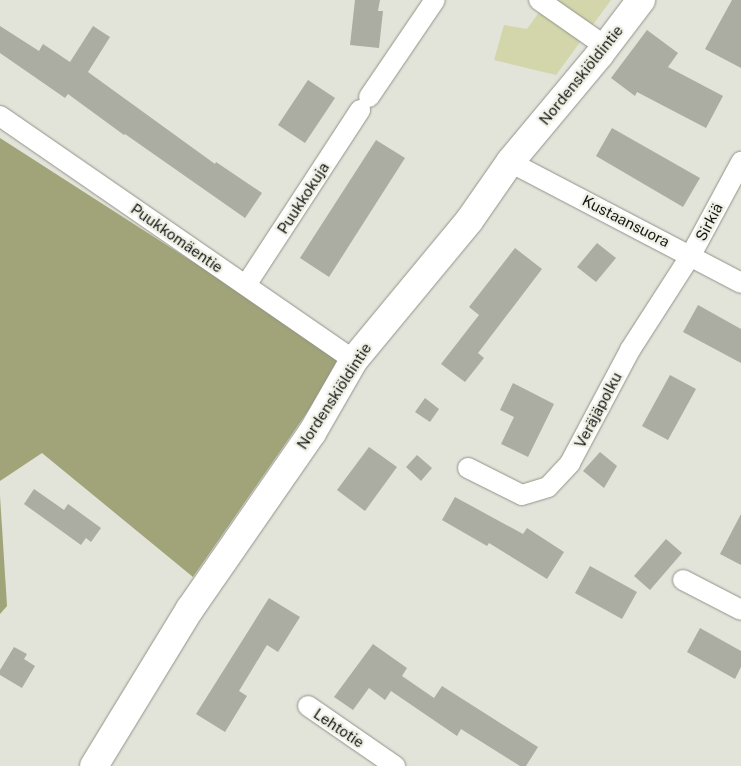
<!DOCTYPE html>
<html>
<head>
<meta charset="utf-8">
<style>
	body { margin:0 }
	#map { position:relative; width:741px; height:766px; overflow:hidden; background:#e2e3d9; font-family:"Public Sans",sans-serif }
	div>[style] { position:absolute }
	.green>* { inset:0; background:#d3d6ab }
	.forest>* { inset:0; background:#a1a479 }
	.building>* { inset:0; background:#abaca2 }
	.roads { filter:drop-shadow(0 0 1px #929389) drop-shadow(0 0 1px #929389) }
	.minor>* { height:20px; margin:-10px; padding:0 10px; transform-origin:10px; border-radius:10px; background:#fff }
	.secondary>* { height:28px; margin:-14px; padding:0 14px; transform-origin:14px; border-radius:14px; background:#fff }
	span { translate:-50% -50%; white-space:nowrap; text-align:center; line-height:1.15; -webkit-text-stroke:4.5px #eff1e6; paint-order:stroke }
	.street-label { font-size:15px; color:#151512 }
</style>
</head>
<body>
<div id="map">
	<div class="green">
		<div style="clip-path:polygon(548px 0,611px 0,556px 75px,494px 60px,504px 25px,527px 29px)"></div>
	</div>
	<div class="forest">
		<div style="clip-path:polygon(0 138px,344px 359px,193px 577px,42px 453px,0 481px)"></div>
		<div style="clip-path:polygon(0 496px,7px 606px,0 614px)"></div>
	</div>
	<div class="building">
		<div style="clip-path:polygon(355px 0,380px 0,378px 11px,383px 11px,379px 48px,350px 45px)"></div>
		<div style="clip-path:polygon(732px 0,741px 0,741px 68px,705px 49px)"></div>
		<div style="clip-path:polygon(0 26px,39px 51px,43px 44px,70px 62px,93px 26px,110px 37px,88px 72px,215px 164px,216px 162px,262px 193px,245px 218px,125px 134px,124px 135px,68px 94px,65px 98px,0 53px)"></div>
		<div style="clip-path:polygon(647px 30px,678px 53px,668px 67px,723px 96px,706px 128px,637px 92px,635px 96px,611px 78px)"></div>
		<div style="clip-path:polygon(308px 80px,335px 98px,305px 143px,278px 125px)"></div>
		<div style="clip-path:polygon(612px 128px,700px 178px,683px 207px,596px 156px)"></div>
		<div style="clip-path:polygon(376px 140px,405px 158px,329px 277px,300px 258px)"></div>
		<div style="clip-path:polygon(597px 243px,616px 258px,596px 282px,577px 267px)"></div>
		<div style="clip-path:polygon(515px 248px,542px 269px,478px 353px,484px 358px,465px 382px,441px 364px,479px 315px,469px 307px)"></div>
		<div style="clip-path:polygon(698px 305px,741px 329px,741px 363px,683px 332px)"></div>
		<div style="clip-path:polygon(670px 375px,696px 389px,668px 440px,642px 426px)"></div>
		<div style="clip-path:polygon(513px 383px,554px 404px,528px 457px,501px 444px,514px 417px,500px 410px)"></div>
		<div style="clip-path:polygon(425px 398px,439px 409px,430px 422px,415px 412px)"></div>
		<div style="clip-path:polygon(369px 447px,397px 467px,365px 511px,337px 490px)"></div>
		<div style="clip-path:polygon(600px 452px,617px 466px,604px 488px,583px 471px)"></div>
		<div style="clip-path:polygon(417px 455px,432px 468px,421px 481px,406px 467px)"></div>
		<div style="clip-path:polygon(34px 489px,64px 510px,68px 504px,101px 528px,91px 542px,86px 538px,81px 545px,24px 504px)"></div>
		<div style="clip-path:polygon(455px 497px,523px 534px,527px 528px,564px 552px,547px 579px,489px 543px,487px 546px,442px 520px)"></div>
		<div style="clip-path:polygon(741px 514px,741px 565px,720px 554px)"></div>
		<div style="clip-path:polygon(666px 539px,682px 553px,650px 590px,634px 576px)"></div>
		<div style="clip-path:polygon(590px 566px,637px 592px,622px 619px,575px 593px)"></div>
		<div style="clip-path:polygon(269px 598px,300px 617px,278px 652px,267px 645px,239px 691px,247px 696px,225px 732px,196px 714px)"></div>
		<div style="clip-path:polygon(700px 628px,741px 651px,741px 667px,735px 679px,687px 652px)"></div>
		<div style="clip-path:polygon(373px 644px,407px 668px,402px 676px,434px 698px,442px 686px,538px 747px,526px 766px,520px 766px,461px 729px,457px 736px,391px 691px,385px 700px,369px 688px,353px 710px,334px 697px)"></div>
		<div style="clip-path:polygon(14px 647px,27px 654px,24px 659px,35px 666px,22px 688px,0 675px,0 670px)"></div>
	</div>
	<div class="roads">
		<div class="minor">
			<div style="left:539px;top:0;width:80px;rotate:34.9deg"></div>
			<div style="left:369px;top:97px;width:117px;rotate:-55.8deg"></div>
			<div style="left:0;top:116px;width:430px;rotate:34.6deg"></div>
			<div style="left:510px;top:162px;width:261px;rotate:27.6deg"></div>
			<div style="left:246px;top:285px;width:209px;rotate:-56.9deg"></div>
			<div style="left:468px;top:468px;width:60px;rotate:26.6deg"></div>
			<div style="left:522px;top:495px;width:27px;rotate:-17deg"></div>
			<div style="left:548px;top:487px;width:33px;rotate:-47deg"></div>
			<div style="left:570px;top:463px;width:128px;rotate:-62deg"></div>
			<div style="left:630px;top:350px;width:113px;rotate:-57.3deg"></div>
			<div style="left:691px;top:255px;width:106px;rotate:-61.7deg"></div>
			<div style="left:683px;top:580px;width:65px;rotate:27.3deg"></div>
			<div style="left:308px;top:706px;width:106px;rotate:34.6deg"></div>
		</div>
		<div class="secondary">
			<div style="left:94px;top:766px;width:184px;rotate:-58.6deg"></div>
			<div style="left:190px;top:609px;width:214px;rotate:-55.3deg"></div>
			<div style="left:312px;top:433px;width:84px;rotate:-60.1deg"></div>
			<div style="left:354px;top:360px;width:180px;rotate:-50.4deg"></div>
			<div style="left:469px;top:221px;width:72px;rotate:-55.2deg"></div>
			<div style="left:510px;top:162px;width:141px;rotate:-50.2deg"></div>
			<div style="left:600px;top:54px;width:68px;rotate:-52.8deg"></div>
		</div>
	</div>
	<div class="street-label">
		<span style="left:581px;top:75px;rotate:-51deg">Nordenskiöldintie</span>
		<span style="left:303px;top:198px;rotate:-57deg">Puukkokuja</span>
		<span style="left:626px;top:221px;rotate:27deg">Kustaansuora</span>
		<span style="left:709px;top:222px;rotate:-62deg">Sirkiä</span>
		<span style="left:177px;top:238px;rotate:35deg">Puukkomäentie</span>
		<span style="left:334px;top:396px;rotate:-57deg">Nordenskiöldintie</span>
		<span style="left:598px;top:410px;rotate:-62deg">Veräjäpolku</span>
		<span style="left:339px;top:728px;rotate:34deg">Lehtotie</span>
	</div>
</div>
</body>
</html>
